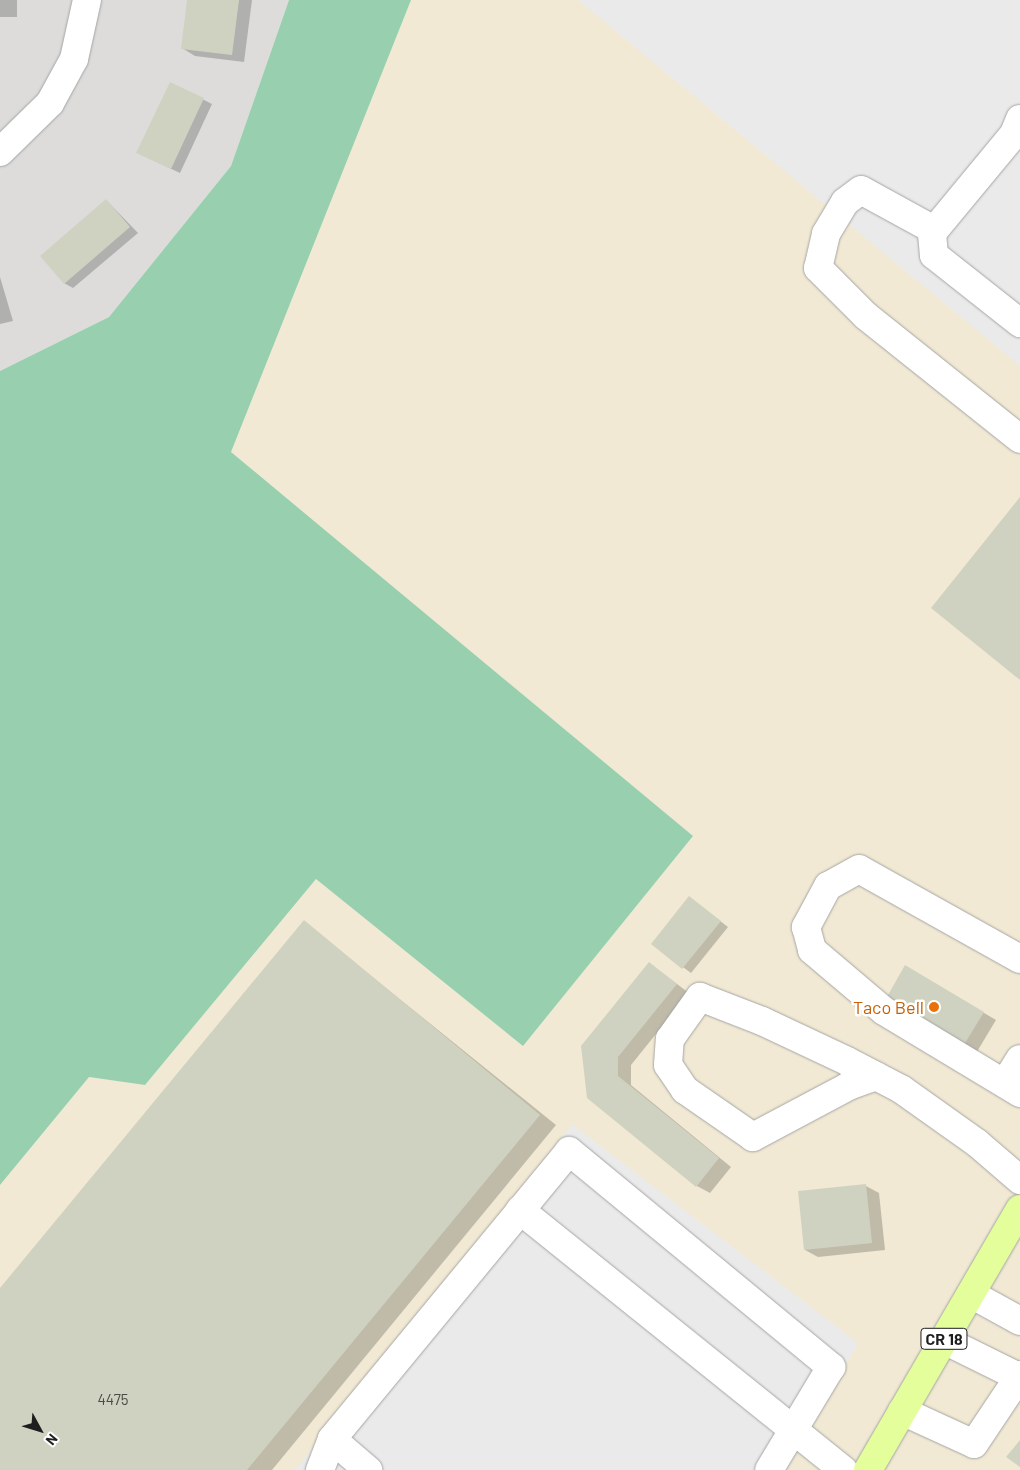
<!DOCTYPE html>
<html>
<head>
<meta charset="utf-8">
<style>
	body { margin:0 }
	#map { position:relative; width:1020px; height:1470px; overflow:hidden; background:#ebf0e4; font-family:Barlow,sans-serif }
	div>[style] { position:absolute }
	.residential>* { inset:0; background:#dddcdb }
	.commercial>* { inset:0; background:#f1e9d3 }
	.forest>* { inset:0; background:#98d0af }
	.parking>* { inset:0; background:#eaeaea }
	.shadow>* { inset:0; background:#0003 }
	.building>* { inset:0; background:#d0d2c1 }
	.roads { filter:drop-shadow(0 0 1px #a5a5a5) drop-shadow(0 0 1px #a5a5a5) }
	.minor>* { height:28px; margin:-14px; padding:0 14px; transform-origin:14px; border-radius:14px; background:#fff }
	.major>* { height:28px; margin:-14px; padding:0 14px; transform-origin:14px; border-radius:14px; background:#e3fe9b }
	.dots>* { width:14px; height:14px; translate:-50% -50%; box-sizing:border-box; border:2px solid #fff; border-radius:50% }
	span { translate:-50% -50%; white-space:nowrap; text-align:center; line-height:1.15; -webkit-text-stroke:5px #fff; paint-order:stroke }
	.number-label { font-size:15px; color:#4a4b47 }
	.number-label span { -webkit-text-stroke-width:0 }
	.shield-label span { padding:1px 4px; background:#fff; border:1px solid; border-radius:4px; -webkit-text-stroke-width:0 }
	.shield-label { font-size:16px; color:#1e1e1e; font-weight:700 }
	.food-label { font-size:18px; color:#c56008 }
	.right { translate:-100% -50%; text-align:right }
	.north { position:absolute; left:15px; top:1405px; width:50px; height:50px; -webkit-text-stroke:4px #fff; paint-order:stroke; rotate:129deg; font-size:14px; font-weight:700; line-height:20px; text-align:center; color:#1e1e1e }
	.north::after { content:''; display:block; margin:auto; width:18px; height:22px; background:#1e1e1e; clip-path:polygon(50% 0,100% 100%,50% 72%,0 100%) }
</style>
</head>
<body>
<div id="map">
	<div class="residential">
		<div style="clip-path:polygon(0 0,289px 0,231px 166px,109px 317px,0 371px)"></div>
	</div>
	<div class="commercial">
		<div style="clip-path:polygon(411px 0,1020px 0,1020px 1470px,0 1470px,0 1185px,89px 1077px,145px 1085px,316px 879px,523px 1046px,693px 836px,231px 452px)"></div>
	</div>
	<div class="forest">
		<div style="clip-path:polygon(289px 0,411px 0,231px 452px,693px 836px,523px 1046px,316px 879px,145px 1085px,89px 1077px,0 1185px,0 371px,109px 317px,231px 166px)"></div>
	</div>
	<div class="parking">
		<div style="clip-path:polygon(578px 0,1020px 0,1020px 366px)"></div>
		<div style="clip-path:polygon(572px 1124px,858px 1343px,787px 1470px,295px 1470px)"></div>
	</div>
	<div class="shadow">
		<div style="clip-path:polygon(0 0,17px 0,17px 17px,0 17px)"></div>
		<div style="clip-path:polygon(188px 0,252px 0,244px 62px,195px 56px,182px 48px)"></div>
		<div style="clip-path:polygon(170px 83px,212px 104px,180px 173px,146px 157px)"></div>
		<div style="clip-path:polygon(107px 201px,138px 233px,73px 288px,64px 283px)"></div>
		<div style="clip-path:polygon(0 277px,13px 321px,0 324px)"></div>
		<div style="clip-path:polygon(689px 897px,728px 927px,691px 973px,652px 944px)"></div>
		<div style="clip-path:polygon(304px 922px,556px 1125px,272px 1470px,0 1470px,0 1290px)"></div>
		<div style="clip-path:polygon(649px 963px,689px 993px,631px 1065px,631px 1085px,731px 1167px,710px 1193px,697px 1186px,582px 1046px)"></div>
		<div style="clip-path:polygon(906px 967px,996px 1020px,975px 1055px,885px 1001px)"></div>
		<div style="clip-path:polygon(866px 1186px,879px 1193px,885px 1250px,818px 1257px,805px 1250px)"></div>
	</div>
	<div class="building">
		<div style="clip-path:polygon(187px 0,239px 0,232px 55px,181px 49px)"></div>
		<div style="clip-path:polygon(170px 82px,204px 98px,171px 169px,136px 153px)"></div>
		<div style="clip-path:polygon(106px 199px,130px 227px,64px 284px,40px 256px)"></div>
		<div style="clip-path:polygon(1020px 497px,1020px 680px,931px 608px)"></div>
		<div style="clip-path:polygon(689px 896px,721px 921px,682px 969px,651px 944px)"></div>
		<div style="clip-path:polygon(304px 920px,540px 1115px,247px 1470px,0 1470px,0 1288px)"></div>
		<div style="clip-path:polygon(649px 962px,677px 984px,618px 1057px,618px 1076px,719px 1158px,696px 1187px,587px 1098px,581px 1046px)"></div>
		<div style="clip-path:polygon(905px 965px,984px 1012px,962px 1048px,884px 1002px)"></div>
		<div style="clip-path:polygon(866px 1184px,872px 1243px,804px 1250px,798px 1191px)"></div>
		<div style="clip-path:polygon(1020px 1440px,1020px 1467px,1006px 1457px)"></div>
	</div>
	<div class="roads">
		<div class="minor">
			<div style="left:1020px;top:119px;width:16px;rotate:112deg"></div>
			<div style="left:1014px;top:134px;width:129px;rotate:129.6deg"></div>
			<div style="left:932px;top:233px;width:22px;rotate:85deg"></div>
			<div style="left:934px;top:255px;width:110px;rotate:38.3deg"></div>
			<div style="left:0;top:152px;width:70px;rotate:-44.4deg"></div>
			<div style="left:50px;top:103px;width:50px;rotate:-61.4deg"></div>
			<div style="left:74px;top:59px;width:60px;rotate:-77.6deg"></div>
			<div style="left:934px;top:230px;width:83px;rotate:-151.3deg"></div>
			<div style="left:861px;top:190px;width:20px;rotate:143deg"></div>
			<div style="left:845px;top:202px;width:37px;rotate:121deg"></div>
			<div style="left:826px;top:234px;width:35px;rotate:103deg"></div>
			<div style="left:818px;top:268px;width:68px;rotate:45deg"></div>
			<div style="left:866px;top:316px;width:197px;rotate:38.6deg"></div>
			<div style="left:1020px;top:959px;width:184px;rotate:-150.8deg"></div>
			<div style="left:859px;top:869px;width:35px;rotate:151deg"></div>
			<div style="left:828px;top:886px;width:47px;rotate:118.2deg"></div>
			<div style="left:806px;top:927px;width:24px;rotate:75deg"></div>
			<div style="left:812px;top:950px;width:94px;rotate:40.3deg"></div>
			<div style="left:884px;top:1011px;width:159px;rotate:31.1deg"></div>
			<div style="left:876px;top:1076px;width:29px;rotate:160deg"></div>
			<div style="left:849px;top:1086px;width:109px;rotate:152deg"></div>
			<div style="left:753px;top:1137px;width:83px;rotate:-145.3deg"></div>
			<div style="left:685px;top:1090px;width:30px;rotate:-124deg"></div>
			<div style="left:668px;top:1065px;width:26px;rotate:-86deg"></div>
			<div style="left:670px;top:1039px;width:52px;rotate:-54.5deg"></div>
			<div style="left:700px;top:997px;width:66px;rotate:21.2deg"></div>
			<div style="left:762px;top:1021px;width:94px;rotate:25.2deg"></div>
			<div style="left:847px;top:1061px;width:61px;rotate:27.4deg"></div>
			<div style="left:901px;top:1089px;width:93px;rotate:35.4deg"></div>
			<div style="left:977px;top:1143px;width:57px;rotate:40.7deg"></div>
			<div style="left:1005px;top:1083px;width:28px;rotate:-58deg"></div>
			<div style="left:520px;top:1210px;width:415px;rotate:38.8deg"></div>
			<div style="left:971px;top:1294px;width:56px;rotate:28.9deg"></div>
			<div style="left:944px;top:1340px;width:84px;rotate:26.3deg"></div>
			<div style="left:902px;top:1411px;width:79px;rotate:24.6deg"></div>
			<div style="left:974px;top:1444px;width:83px;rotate:-56.3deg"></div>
			<div style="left:332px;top:1439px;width:48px;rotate:40.7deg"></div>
			<div style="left:320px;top:1470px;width:33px;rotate:-69deg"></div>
			<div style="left:332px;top:1439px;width:373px;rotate:-50.5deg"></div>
			<div style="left:569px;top:1151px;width:340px;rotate:39.5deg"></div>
			<div style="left:831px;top:1367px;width:120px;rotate:121deg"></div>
		</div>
		<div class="major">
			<div style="left:868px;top:1470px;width:302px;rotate:-59.8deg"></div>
		</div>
	</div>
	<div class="dots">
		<div style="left:934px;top:1007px;background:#e8710a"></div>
	</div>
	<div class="number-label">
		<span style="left:113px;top:1400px">4475</span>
	</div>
	<div class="shield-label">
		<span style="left:944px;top:1339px">CR 18</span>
	</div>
	<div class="food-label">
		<span class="right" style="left:924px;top:1007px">Taco Bell</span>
	</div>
	<div class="north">N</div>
</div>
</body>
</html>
